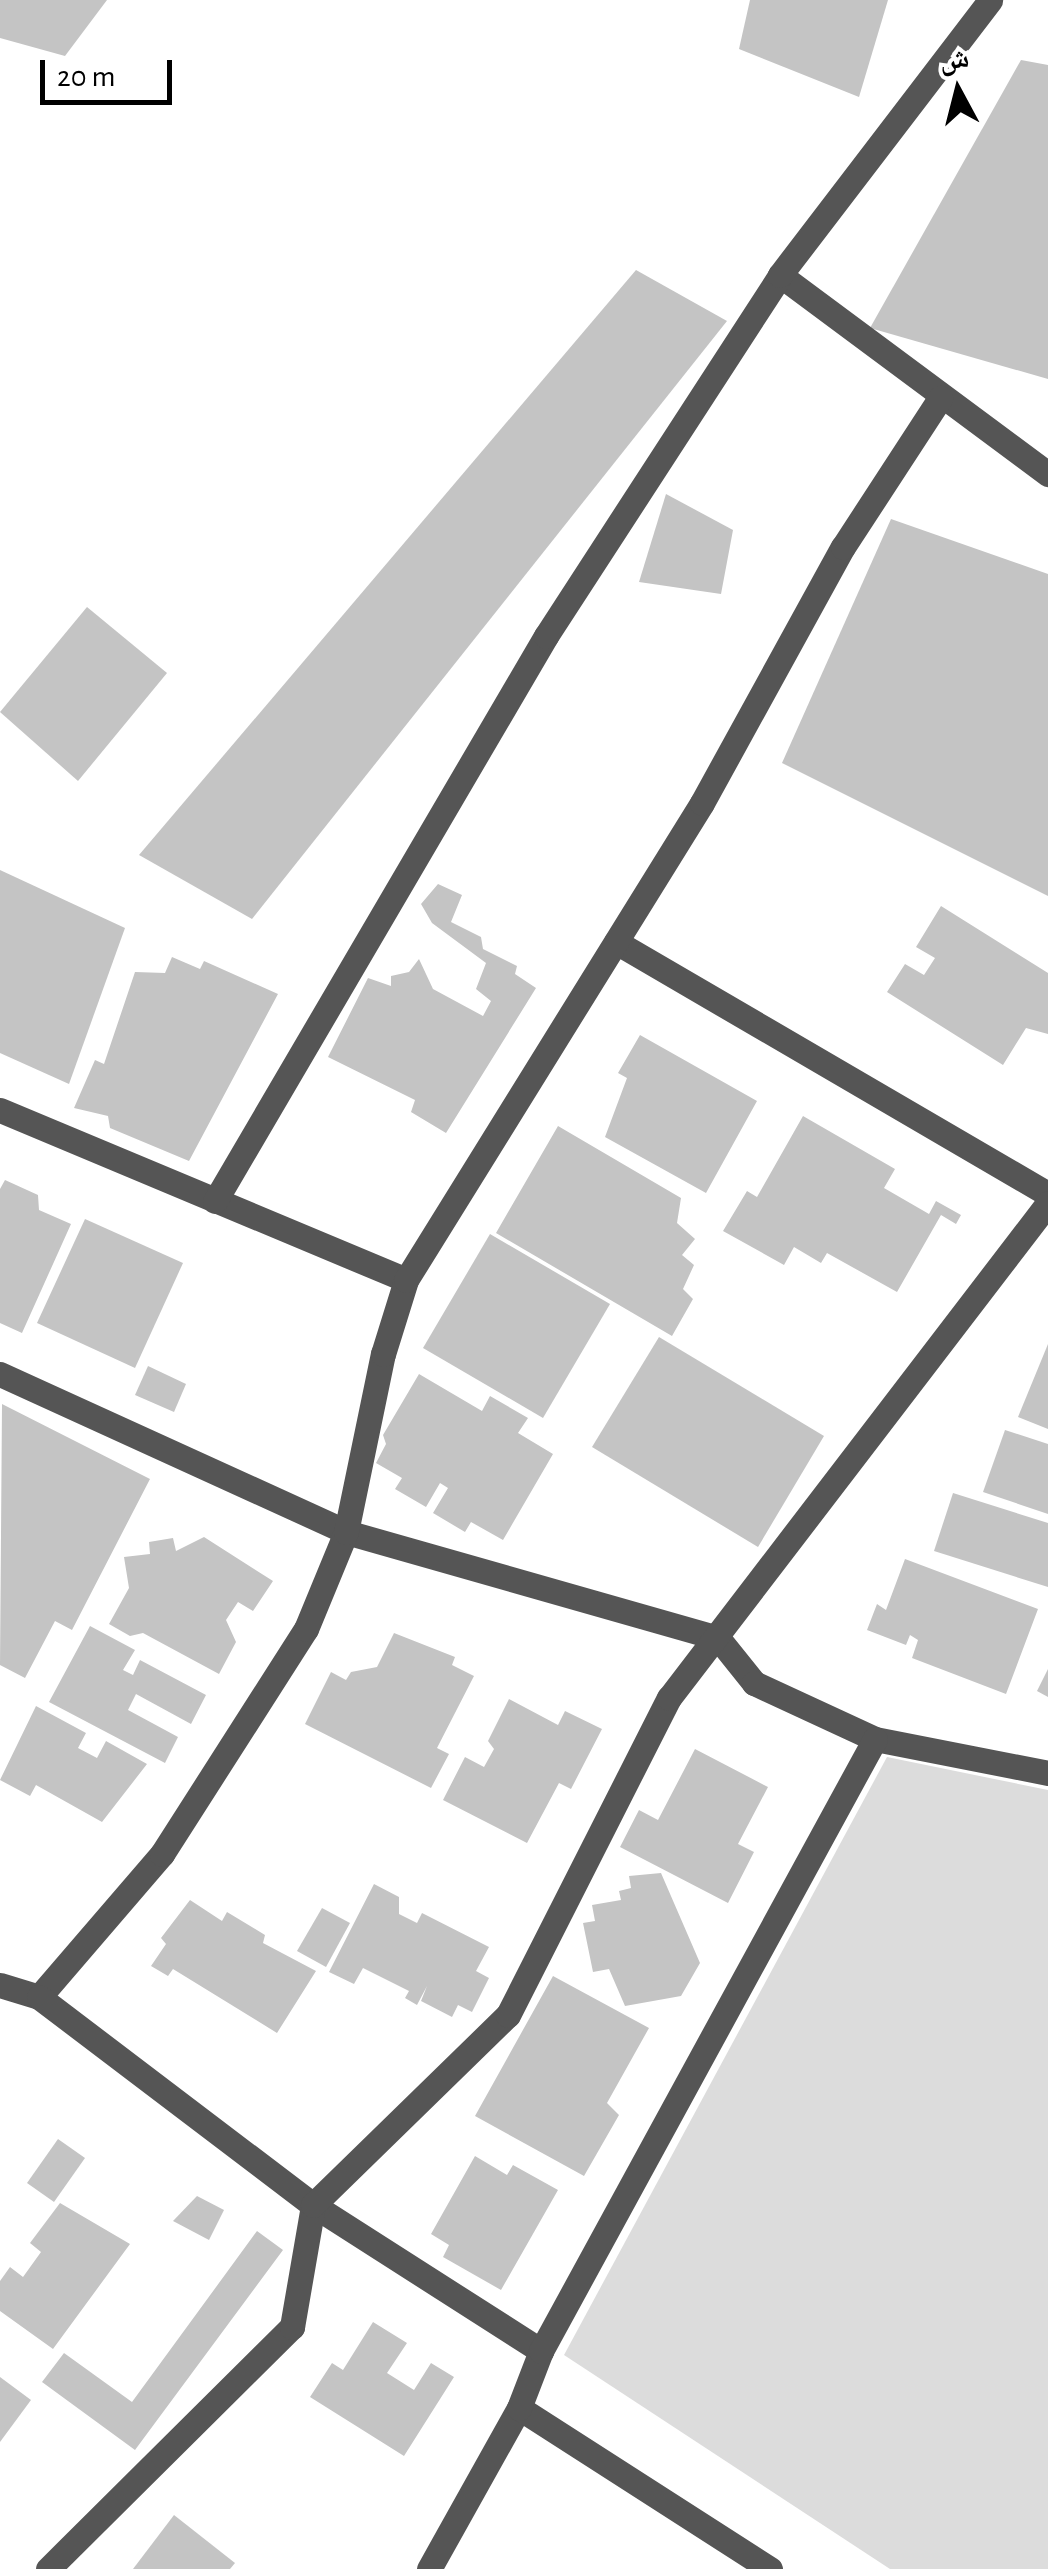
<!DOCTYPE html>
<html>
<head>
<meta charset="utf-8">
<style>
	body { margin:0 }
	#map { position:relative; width:1048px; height:2569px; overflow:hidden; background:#fff; font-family:"Alegreya Sans","Noto Naskh Arabic",sans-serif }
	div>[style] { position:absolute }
	.green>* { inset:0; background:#dcdcdc }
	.building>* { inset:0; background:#c4c4c4 }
	.minor>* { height:25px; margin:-12.5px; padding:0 12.5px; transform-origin:12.5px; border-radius:12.5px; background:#555 }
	span { translate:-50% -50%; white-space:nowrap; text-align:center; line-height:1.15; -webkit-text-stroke:10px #fff; paint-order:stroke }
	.north { position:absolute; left:908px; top:40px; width:100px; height:100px; -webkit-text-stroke:8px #fff; paint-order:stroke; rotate:353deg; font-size:28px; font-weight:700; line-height:40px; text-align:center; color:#000 }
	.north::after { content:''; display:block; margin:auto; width:35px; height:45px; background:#000; clip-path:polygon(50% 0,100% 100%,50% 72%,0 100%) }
	.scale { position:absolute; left:40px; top:60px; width:132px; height:45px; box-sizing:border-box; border:5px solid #000; border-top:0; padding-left:12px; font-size:30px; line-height:35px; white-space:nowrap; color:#000; -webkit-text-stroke:8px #fff; paint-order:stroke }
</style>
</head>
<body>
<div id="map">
	<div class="green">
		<div style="clip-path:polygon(887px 1757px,1048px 1790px,1048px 2569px,890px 2569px,564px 2355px)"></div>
	</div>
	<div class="building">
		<div style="clip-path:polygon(0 0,107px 0,65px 56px,0 38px)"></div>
		<div style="clip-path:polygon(750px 0,888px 0,859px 97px,739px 49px)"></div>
		<div style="clip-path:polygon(1021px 60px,1048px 65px,1048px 379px,870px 328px)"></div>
		<div style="clip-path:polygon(636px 270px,727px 321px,252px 919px,139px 855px)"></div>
		<div style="clip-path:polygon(666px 494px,733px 530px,721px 594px,639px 582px)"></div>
		<div style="clip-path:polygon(891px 519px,1048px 574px,1048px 896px,782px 763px)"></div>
		<div style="clip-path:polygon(87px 607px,167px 673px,78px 781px,0 712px)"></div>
		<div style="clip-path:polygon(0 870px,125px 928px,69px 1084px,0 1053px)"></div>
		<div style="clip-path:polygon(438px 884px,462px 895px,451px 922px,481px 937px,483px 949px,517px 966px,515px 974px,536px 988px,446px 1133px,411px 1112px,415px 1100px,328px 1057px,368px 978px,391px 986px,391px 976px,409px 972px,419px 959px,433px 989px,483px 1016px,491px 1001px,476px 989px,486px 963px,432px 923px,421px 904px)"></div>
		<div style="clip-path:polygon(941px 906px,1048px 973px,1048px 1034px,1026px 1028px,1003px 1065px,887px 992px,905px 964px,924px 975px,935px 958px,916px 947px)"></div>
		<div style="clip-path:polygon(172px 957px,200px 969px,204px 961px,278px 994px,189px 1161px,110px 1128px,108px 1116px,74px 1108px,95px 1060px,104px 1064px,135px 972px,165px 973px)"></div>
		<div style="clip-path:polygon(640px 1035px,757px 1101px,706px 1193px,605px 1137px,627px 1078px,618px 1073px)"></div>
		<div style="clip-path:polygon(803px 1116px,895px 1169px,884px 1188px,929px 1214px,936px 1201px,961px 1215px,956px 1224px,941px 1215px,897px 1292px,827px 1253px,821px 1263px,794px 1247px,784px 1265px,723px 1231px,747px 1191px,757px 1197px)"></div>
		<div style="clip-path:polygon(558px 1126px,681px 1198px,677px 1223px,695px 1239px,682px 1255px,694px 1265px,683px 1289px,693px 1299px,672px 1336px,496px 1233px)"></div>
		<div style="clip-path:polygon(5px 1180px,38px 1195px,39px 1210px,71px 1224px,22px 1333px,0 1323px,0 1189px)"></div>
		<div style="clip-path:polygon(85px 1219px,183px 1263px,135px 1368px,37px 1323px)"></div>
		<div style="clip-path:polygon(490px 1234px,610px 1304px,543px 1418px,423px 1348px)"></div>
		<div style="clip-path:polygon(659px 1337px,824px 1436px,758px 1547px,592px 1447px)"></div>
		<div style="clip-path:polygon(1048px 1344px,1048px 1429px,1018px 1417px)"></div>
		<div style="clip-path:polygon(148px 1366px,186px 1384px,174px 1412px,135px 1395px)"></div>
		<div style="clip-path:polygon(419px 1374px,482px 1411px,490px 1396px,528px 1418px,518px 1433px,553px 1454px,503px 1540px,471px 1522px,465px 1532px,433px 1513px,448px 1488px,440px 1483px,426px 1507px,395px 1489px,402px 1478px,376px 1463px,386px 1444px,383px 1435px)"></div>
		<div style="clip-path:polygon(2px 1404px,150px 1479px,72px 1630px,55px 1621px,25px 1678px,0 1665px)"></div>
		<div style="clip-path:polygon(1005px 1430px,1048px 1444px,1048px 1514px,983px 1492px)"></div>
		<div style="clip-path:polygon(953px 1493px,1048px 1523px,1048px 1587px,934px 1551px)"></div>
		<div style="clip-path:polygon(204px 1537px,273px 1581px,253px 1611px,238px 1602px,226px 1620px,236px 1642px,219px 1674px,143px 1633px,130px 1636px,109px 1624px,129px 1588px,124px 1557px,150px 1554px,149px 1542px,173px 1538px,176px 1551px)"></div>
		<div style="clip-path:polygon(905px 1559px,1038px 1609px,1006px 1694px,912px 1658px,918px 1640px,910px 1635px,906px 1645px,867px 1630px,877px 1604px,886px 1610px)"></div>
		<div style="clip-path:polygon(90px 1626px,135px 1650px,123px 1670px,133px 1675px,140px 1660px,206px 1695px,191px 1724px,136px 1694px,128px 1710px,178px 1737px,165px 1763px,49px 1702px)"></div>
		<div style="clip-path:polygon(394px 1633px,455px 1657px,452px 1665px,474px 1676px,437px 1748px,449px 1754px,431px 1788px,305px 1724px,331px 1672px,346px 1680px,351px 1672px,377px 1667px)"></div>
		<div style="clip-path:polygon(1048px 1669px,1048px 1697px,1037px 1691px)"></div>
		<div style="clip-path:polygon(509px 1699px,558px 1725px,565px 1711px,602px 1729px,571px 1789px,559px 1783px,527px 1843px,443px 1800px,465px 1757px,484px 1767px,494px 1749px,488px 1741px)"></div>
		<div style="clip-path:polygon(36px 1706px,86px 1733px,78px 1748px,97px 1758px,106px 1741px,147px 1764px,102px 1822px,36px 1785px,30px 1796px,0 1780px)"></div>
		<div style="clip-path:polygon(695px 1749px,768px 1787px,738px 1844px,754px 1852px,728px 1903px,620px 1847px,639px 1810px,658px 1820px)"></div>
		<div style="clip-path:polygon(661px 1873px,700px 1963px,681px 1996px,625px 2006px,609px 1969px,593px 1972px,583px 1923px,595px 1921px,592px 1905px,621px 1900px,619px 1891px,631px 1888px,629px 1876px)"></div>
		<div style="clip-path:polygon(374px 1884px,399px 1897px,399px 1914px,417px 1923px,422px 1913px,489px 1947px,476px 1971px,489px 1978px,472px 2012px,458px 2005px,452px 2017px,421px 2001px,427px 1986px,417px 2005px,405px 1998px,409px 1991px,363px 1968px,354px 1984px,329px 1972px)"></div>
		<div style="clip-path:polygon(190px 1900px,222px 1921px,227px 1912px,265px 1935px,263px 1943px,316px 1971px,277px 2033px,173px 1969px,168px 1976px,151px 1966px,166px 1944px,161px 1938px)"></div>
		<div style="clip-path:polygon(322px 1908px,350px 1923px,326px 1967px,297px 1951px)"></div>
		<div style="clip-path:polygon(553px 1976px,649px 2028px,607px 2103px,619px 2115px,584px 2176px,475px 2116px)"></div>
		<div style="clip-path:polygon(58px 2139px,85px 2158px,54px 2202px,27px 2183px)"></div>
		<div style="clip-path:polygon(475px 2156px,507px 2175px,513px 2165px,558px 2190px,501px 2290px,443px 2257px,449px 2245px,431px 2234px)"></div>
		<div style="clip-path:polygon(197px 2196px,224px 2210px,209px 2240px,173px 2221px)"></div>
		<div style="clip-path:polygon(60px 2203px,130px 2244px,53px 2349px,0 2311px,0 2281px,10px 2267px,23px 2277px,41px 2252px,30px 2243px)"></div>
		<div style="clip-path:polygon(257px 2231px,283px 2250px,135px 2450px,42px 2382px,64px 2353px,132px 2402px)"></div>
		<div style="clip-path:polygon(373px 2322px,407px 2343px,387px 2373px,414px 2390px,431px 2363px,454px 2377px,404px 2456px,310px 2397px,332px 2363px,343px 2370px)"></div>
		<div style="clip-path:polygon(0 2377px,31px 2400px,0 2442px)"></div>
		<div style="clip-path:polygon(174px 2515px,235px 2563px,230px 2569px,133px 2569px)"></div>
	</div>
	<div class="minor">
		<div style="left:780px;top:275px;width:334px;rotate:36.6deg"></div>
		<div style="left:616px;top:942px;width:500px;rotate:30.26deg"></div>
		<div style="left:0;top:1110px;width:440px;rotate:22.7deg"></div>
		<div style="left:215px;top:1201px;width:655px;rotate:-59.64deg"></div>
		<div style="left:546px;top:636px;width:430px;rotate:-57deg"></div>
		<div style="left:780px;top:275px;width:346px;rotate:-52.6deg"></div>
		<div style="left:0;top:1374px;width:380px;rotate:24.5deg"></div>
		<div style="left:346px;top:1532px;width:387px;rotate:15.9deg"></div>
		<div style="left:718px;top:1638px;width:58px;rotate:51.3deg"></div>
		<div style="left:754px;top:1683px;width:133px;rotate:24.8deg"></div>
		<div style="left:875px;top:1739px;width:176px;rotate:11.1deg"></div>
		<div style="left:0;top:1985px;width:41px;rotate:17.1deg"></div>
		<div style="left:39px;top:1997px;width:189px;rotate:-49.3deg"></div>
		<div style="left:162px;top:1854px;width:267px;rotate:-57.4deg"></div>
		<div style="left:306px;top:1629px;width:105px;rotate:-67.6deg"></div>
		<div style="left:346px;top:1532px;width:182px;rotate:-78.3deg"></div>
		<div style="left:383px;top:1354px;width:77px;rotate:-72.7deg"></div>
		<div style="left:406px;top:1280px;width:561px;rotate:-58.18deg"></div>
		<div style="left:702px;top:803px;width:292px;rotate:-61.2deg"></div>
		<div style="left:843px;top:547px;width:178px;rotate:-56.9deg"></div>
		<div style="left:39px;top:1997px;width:344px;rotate:37.2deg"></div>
		<div style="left:313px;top:2205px;width:271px;rotate:32.6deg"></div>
		<div style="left:48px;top:2569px;width:344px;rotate:-44.8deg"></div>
		<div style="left:292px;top:2327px;width:124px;rotate:-80.2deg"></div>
		<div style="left:313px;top:2205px;width:272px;rotate:-44.3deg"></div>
		<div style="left:508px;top:2015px;width:356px;rotate:-63.1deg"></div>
		<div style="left:669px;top:1698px;width:623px;rotate:-52.56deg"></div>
		<div style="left:429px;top:2569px;width:184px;rotate:-60.8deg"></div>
		<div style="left:770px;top:2569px;width:298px;rotate:-147.3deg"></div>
		<div style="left:519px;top:2408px;width:61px;rotate:-68.9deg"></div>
		<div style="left:541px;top:2351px;width:697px;rotate:-61.38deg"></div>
	</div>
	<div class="north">ش</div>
	<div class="scale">20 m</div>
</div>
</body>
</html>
